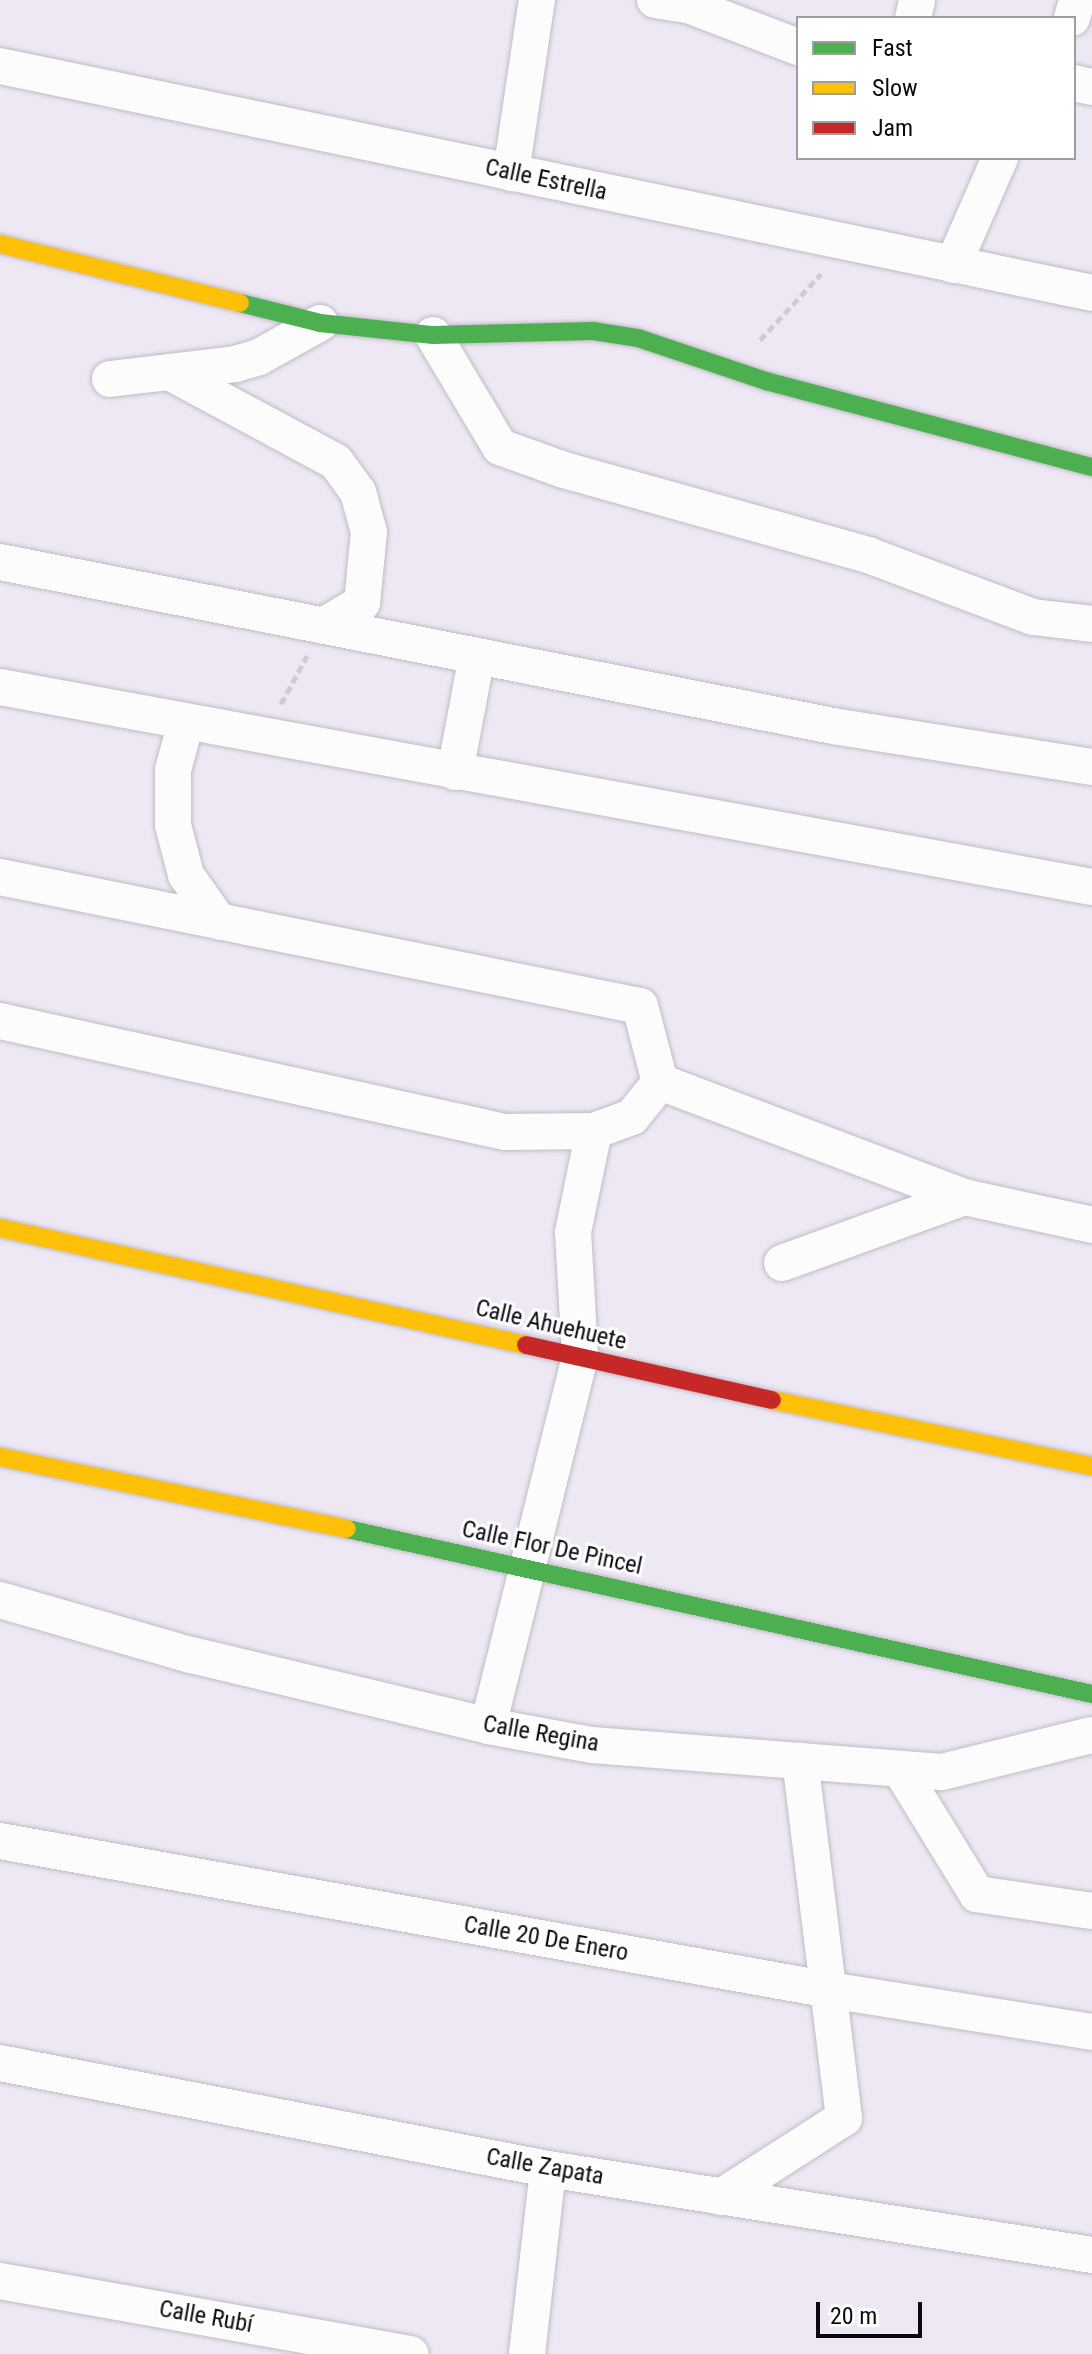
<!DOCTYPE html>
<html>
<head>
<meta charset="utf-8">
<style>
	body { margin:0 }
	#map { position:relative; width:1092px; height:2354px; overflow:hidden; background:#eee8f4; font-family:"Roboto Condensed",sans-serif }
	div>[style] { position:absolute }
	.path>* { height:5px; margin-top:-2.5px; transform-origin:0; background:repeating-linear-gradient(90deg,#ceccd0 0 8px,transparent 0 12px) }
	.roads { filter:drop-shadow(0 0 2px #c1bbc6) drop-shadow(0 0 2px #c1bbc6) }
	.street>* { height:36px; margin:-18px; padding:0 18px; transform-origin:18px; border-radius:18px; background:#fcfcfd }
	.fast>* { height:18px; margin:-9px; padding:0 9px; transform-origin:9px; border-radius:9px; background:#4caf50 }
	.slow>* { height:18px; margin:-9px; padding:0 9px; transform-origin:9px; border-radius:9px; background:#ffc107 }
	.jam>* { height:18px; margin:-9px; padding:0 9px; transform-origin:9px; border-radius:9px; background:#c62828 }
	span { translate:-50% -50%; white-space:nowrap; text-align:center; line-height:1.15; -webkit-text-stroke:6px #fff; paint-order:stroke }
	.street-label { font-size:24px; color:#0d0911 }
	.legend { position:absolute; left:796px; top:16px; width:280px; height:144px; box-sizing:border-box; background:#fff; border:2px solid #9e9da0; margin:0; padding:10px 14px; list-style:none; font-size:24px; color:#0d0911 }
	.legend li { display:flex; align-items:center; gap:16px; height:40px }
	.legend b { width:40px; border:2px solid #9e9da0 }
	.scale { position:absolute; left:816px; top:2302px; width:106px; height:36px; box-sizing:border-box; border:4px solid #0d0911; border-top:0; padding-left:10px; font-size:24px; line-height:28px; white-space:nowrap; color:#0d0911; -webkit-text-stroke:6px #fff; paint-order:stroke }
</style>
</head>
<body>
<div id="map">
	<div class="path">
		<div style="left:760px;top:340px;width:90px;rotate:-47.3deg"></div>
		<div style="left:281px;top:704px;width:55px;rotate:-61.6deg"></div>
	</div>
	<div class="roads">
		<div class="street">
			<div style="left:655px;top:0;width:33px;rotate:9deg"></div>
			<div style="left:688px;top:5px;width:118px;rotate:20.9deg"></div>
			<div style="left:913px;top:18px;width:18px;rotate:-77deg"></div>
			<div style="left:1072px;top:18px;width:19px;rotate:-74deg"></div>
			<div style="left:0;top:66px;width:1115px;rotate:11.74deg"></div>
			<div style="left:1074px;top:83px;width:18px;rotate:13deg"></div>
			<div style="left:511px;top:173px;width:175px;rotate:-81.5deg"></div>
			<div style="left:953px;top:265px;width:117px;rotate:-66.3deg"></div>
			<div style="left:433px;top:335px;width:131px;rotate:59.1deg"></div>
			<div style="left:500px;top:447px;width:68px;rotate:19.8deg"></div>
			<div style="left:564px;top:470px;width:316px;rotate:15.6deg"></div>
			<div style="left:868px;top:555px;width:176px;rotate:20.6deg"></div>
			<div style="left:1033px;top:617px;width:59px;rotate:6.8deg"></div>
			<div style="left:171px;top:373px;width:187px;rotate:28.3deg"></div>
			<div style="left:336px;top:462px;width:37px;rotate:54deg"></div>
			<div style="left:358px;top:492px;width:41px;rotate:74.6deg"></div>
			<div style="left:369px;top:532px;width:71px;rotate:95.6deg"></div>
			<div style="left:362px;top:603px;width:45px;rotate:149.5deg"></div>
			<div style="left:110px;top:379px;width:126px;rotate:-6.8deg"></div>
			<div style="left:235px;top:364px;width:25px;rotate:-16deg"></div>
			<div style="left:259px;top:357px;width:70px;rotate:-29.1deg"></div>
			<div style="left:0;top:562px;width:849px;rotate:11.14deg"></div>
			<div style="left:833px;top:726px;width:262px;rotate:9deg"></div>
			<div style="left:0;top:687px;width:1110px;rotate:10.38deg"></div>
			<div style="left:186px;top:722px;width:50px;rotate:105.2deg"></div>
			<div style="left:173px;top:770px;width:55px;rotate:90deg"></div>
			<div style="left:173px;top:825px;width:52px;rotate:75.4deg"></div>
			<div style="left:186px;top:875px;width:57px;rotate:54.9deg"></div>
			<div style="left:455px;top:772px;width:118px;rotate:-79.3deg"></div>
			<div style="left:0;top:877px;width:653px;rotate:11.4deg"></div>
			<div style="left:640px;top:1006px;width:79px;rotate:75.3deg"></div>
			<div style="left:0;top:1021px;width:517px;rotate:12.4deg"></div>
			<div style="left:505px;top:1132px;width:89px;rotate:-0.6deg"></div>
			<div style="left:594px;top:1131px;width:40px;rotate:-20.2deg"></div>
			<div style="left:632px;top:1117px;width:45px;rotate:-51.3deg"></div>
			<div style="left:660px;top:1082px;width:325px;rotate:20.7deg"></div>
			<div style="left:964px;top:1197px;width:131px;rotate:12.3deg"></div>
			<div style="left:782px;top:1263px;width:194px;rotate:-19.9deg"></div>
			<div style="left:0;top:1600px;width:199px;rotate:16.1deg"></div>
			<div style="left:191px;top:1655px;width:305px;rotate:13.4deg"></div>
			<div style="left:488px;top:1726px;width:106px;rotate:10.4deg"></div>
			<div style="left:592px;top:1745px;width:351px;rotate:4.4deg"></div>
			<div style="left:942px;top:1772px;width:154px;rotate:-13.9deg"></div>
			<div style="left:488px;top:1726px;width:381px;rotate:-76deg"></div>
			<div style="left:580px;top:1356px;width:124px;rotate:-93.2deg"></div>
			<div style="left:573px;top:1232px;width:103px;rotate:-78.3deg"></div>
			<div style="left:900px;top:1769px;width:147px;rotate:58.4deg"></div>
			<div style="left:977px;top:1894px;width:116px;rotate:8.4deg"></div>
			<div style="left:0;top:1841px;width:843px;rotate:10.18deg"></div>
			<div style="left:830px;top:1990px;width:265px;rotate:9.1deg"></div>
			<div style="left:0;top:2063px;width:558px;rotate:10.95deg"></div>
			<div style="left:548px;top:2169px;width:551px;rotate:8.98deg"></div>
			<div style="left:721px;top:2197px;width:146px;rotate:-32.7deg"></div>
			<div style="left:844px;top:2118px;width:360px;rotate:-97deg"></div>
			<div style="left:0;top:2281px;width:417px;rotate:10.1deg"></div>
			<div style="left:527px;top:2354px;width:186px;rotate:-83.5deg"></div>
		</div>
		<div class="fast">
			<div style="left:240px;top:303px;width:82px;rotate:14deg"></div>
			<div style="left:320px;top:323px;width:114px;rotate:6.1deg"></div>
			<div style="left:433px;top:335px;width:160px;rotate:-1.4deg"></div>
			<div style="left:593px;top:331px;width:46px;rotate:8.8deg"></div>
			<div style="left:638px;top:338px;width:135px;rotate:18.6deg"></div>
			<div style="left:766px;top:381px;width:337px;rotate:14.8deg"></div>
			<div style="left:347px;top:1529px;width:763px;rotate:12.49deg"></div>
		</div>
		<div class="slow">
			<div style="left:0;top:244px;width:247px;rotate:13.8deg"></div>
			<div style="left:0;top:1228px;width:539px;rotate:12.54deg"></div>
			<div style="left:772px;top:1400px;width:327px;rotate:11.7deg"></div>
			<div style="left:0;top:1457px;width:354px;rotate:11.7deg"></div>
		</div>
		<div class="jam">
			<div style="left:526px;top:1345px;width:252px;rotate:12.6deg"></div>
		</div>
	</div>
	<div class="street-label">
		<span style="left:546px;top:180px;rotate:12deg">Calle Estrella</span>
		<span style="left:551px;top:1325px;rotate:13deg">Calle Ahuehuete</span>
		<span style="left:552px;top:1548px;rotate:12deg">Calle Flor De Pincel</span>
		<span style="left:541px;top:1734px;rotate:10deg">Calle Regina</span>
		<span style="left:546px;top:1939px;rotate:10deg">Calle 20 De Enero</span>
		<span style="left:545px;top:2167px;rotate:10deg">Calle Zapata</span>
		<span style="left:206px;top:2317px;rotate:10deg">Calle Rubí</span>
	</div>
	<ul class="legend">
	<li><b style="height:10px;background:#4caf50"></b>Fast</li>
	<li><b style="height:10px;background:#ffc107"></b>Slow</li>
	<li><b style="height:10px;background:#c62828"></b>Jam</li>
	</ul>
	<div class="scale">20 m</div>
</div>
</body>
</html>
